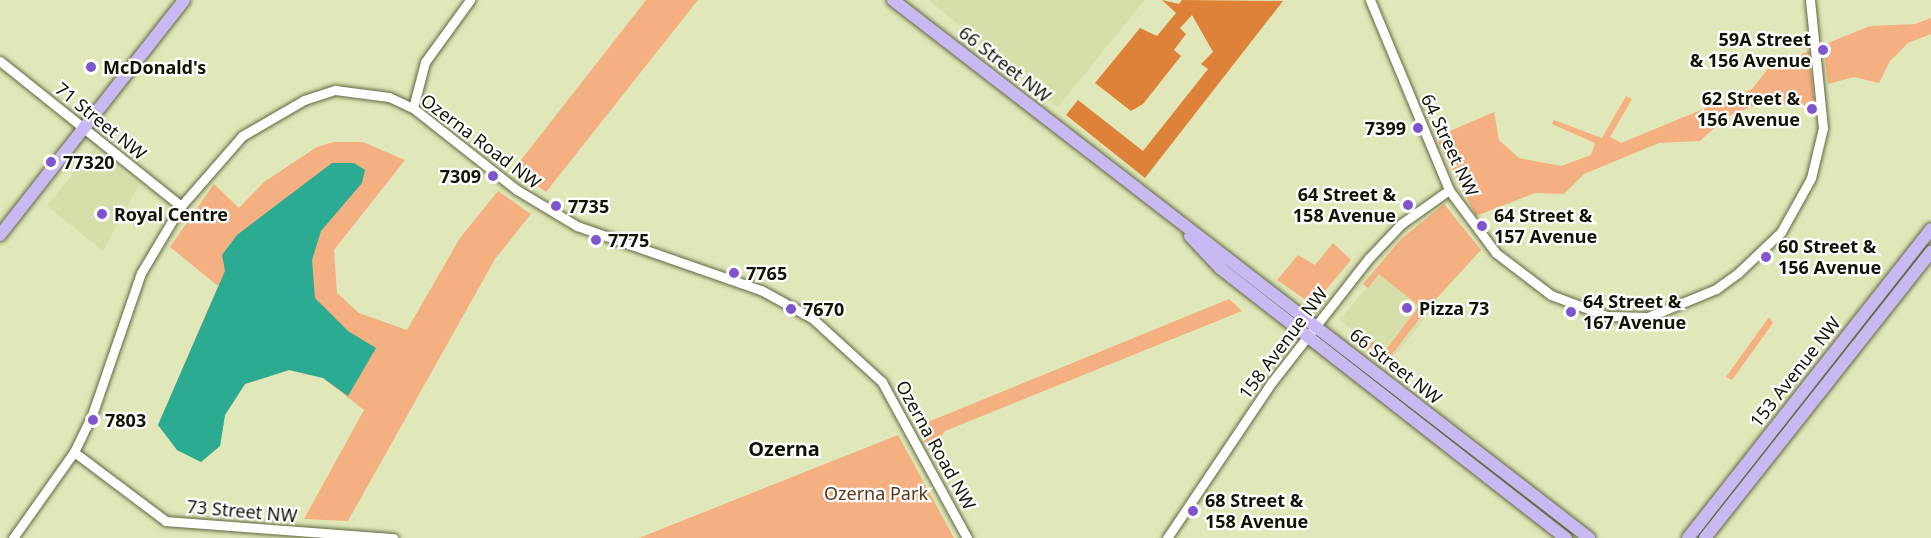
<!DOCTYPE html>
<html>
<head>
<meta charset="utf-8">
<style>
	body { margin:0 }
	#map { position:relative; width:1931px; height:538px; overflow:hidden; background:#e0e8ba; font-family:"Noto Sans",sans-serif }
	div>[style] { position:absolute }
	.built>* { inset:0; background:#d6dfa9 }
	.green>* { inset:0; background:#f5b081 }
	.forest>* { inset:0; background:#df8239 }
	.water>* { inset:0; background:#2bab91 }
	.roads { filter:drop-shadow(0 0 2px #61673e) drop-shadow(0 0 2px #61673e) }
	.minor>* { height:9px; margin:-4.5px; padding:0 4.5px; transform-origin:4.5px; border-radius:4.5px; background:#fff }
	.major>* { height:12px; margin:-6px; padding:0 6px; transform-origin:6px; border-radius:6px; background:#c8b9f2 }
	.dots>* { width:16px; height:16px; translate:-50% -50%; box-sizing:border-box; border:3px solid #fff; border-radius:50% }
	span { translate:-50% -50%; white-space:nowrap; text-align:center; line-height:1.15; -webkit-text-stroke:4.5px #fff; paint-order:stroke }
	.poi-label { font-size:18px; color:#111304; font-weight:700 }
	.right { translate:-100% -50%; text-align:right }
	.left { translate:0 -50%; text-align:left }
	.street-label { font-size:18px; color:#111304 }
	.park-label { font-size:18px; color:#5b3518 }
	.neighbourhood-label { font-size:20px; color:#111304; font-weight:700 }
</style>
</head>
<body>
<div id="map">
	<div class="built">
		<div style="clip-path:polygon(929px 0,1144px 0,1144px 1px,1057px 108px)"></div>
		<div style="clip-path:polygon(93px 148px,139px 185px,103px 251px,47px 206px)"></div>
		<div style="clip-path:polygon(1387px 262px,1439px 300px,1390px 362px,1340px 320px)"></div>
	</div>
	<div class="green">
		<div style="clip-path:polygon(646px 0,698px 0,546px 192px,514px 169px)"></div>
		<div style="clip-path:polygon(1931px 18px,1931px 34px,1908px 43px,1890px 61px,1879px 83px,1854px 77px,1828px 84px,1823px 45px,1870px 26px,1915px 24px)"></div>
		<div style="clip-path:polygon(1809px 51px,1815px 108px,1764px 102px,1726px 117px,1700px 141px,1659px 143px,1584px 174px,1564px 194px,1535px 193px,1476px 216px,1436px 137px,1494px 112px,1499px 140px,1519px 158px,1561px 166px,1591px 155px,1595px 143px,1552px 124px,1554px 120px,1602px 138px,1626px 96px,1632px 99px,1610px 137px,1621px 143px,1752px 89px,1770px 66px)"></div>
		<div style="clip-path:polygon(334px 142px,363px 142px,405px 160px,334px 250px,337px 293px,359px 313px,407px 330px,460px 238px,498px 191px,531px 214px,495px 259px,348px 521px,304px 519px,364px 410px,323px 378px,289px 370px,245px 384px,225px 415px,220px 446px,201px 462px,177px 450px,158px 425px,218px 286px,170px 247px,214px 184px,239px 208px,264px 182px,317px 147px)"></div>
		<div style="clip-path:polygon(1444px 204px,1481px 250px,1426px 310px,1384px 365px,1359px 343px,1365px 336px,1385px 351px,1419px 306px,1379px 274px,1368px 288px,1363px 284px,1401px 239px)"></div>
		<div style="clip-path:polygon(1333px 243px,1351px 260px,1313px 305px,1277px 280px,1298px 255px,1315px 265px)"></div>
		<div style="clip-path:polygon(1229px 299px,1242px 311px,945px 431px,930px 451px,918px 426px)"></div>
		<div style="clip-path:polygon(1769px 317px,1773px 323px,1732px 380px,1726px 377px)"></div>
		<div style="clip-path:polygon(898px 435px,954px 538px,639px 538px)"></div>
	</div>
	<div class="forest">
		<div style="clip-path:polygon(1162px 0,1179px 4px,1182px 0,1283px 1px,1145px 178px,1066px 115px,1078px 100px,1143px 151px,1208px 69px,1201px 64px,1213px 52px,1192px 15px,1180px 28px,1186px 34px,1174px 50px,1181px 56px,1143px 104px,1131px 111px,1095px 83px,1140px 28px,1157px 36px,1176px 13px)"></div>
	</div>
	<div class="water">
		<div style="clip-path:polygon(332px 163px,354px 163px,365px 170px,362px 183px,321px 231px,312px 260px,315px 298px,348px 331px,376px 348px,348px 396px,323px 378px,289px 370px,245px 384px,225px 415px,220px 446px,201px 462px,177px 450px,158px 425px,225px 271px,222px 255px,237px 235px)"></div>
	</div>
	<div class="roads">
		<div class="minor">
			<div style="left:1370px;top:0;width:206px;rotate:67.4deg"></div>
			<div style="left:1449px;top:190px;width:79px;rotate:53.3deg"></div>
			<div style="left:1496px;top:253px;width:69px;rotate:37.4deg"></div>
			<div style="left:1551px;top:295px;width:60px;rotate:20.6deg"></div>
			<div style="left:1607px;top:316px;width:41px;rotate:1.4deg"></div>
			<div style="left:1648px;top:317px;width:74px;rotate:-22.4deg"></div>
			<div style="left:1716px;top:289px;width:27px;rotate:-36deg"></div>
			<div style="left:1738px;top:273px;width:59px;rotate:-43.6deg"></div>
			<div style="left:1781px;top:232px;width:62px;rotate:-60.9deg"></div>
			<div style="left:1811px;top:178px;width:51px;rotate:-76.5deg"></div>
			<div style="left:1823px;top:128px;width:129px;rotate:-95.8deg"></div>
			<div style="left:0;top:61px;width:232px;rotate:38.7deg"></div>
			<div style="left:413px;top:108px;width:48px;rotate:-75.4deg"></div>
			<div style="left:425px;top:62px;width:77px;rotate:-54deg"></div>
			<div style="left:74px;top:452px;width:115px;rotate:36.9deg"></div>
			<div style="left:166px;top:521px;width:228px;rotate:4.3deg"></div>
			<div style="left:13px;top:538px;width:105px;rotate:-54.7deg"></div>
			<div style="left:74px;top:452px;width:41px;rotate:-64.1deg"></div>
			<div style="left:92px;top:415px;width:150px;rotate:-71deg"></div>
			<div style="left:141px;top:273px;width:78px;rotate:-59.2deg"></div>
			<div style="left:181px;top:206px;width:93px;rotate:-48.9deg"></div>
			<div style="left:242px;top:136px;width:72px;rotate:-30.1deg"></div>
			<div style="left:304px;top:100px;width:33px;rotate:-18deg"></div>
			<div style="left:335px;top:90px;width:54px;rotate:7.4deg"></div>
			<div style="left:389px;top:97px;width:26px;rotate:25deg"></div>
			<div style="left:413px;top:108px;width:132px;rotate:38.3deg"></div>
			<div style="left:517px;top:190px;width:70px;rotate:31deg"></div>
			<div style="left:577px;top:226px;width:195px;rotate:19.2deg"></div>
			<div style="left:761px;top:290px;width:58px;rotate:28.8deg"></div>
			<div style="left:812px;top:318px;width:95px;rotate:42.4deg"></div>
			<div style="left:882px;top:382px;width:178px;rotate:61.4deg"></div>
			<div style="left:1167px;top:538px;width:188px;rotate:-56.1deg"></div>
			<div style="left:1272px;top:382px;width:157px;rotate:-52deg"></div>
			<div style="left:1369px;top:258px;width:47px;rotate:-46.7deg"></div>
			<div style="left:1401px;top:224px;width:59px;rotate:-35.3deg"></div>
		</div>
		<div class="major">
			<div style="left:893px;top:0;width:880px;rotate:37.7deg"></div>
			<div style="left:0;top:235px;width:298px;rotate:-51.9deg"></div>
			<div style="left:1190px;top:236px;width:44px;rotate:46.8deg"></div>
			<div style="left:1220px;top:268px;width:439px;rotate:38deg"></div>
			<div style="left:1688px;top:538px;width:393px;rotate:-51.8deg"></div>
			<div style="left:1705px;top:538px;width:365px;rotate:-51.7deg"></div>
		</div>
	</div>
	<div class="dots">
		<div style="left:1823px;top:50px;background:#7e55cf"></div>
		<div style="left:91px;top:67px;background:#7e55cf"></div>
		<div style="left:1812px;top:109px;background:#7e55cf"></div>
		<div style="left:1418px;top:128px;background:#7e55cf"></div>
		<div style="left:51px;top:162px;background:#7e55cf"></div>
		<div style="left:493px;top:176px;background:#7e55cf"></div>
		<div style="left:1408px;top:205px;background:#7e55cf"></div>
		<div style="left:556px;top:206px;background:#7e55cf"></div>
		<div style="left:102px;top:214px;background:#7e55cf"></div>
		<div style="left:1482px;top:226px;background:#7e55cf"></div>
		<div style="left:596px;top:240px;background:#7e55cf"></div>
		<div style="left:1766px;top:257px;background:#7e55cf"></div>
		<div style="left:734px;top:273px;background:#7e55cf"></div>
		<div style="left:1407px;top:308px;background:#7e55cf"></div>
		<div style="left:791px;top:309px;background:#7e55cf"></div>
		<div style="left:1571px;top:312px;background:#7e55cf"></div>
		<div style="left:93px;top:420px;background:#7e55cf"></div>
		<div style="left:1193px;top:511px;background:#7e55cf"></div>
	</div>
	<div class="poi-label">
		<span class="right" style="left:1811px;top:50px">59A Street<br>&amp; 156 Avenue</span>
		<span class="left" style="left:103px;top:67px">McDonald's</span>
		<span class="right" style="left:1800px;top:109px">62 Street &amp;<br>156 Avenue</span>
		<span class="right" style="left:1406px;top:128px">7399</span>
		<span class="left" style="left:63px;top:162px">77320</span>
		<span class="right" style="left:481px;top:176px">7309</span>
		<span class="right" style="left:1396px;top:205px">64 Street &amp;<br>158 Avenue</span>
		<span class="left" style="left:568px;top:206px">7735</span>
		<span class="left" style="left:114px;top:214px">Royal Centre</span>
		<span class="left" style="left:1494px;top:226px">64 Street &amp;<br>157 Avenue</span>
		<span class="left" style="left:608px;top:240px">7775</span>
		<span class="left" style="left:1778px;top:257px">60 Street &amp;<br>156 Avenue</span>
		<span class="left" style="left:746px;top:273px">7765</span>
		<span class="left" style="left:1583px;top:312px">64 Street &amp;<br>167 Avenue</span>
		<span class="left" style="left:1419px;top:308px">Pizza 73</span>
		<span class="left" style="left:803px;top:309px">7670</span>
		<span class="left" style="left:105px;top:420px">7803</span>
		<span class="left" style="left:1205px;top:511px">68 Street &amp;<br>158 Avenue</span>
	</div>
	<div class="street-label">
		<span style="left:1005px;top:64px;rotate:38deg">66 Street NW</span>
		<span style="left:101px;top:121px;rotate:39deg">71 Street NW</span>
		<span style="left:481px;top:141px;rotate:37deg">Ozerna Road NW</span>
		<span style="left:1450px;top:145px;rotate:65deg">64 Street NW</span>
		<span style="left:1283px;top:343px;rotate:-53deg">158 Avenue NW</span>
		<span style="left:1396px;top:366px;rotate:38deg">66 Street NW</span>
		<span style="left:1795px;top:372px;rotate:-52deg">153 Avenue NW</span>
		<span style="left:936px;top:445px;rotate:61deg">Ozerna Road NW</span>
		<span style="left:242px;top:511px;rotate:5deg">73 Street NW</span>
	</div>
	<div class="park-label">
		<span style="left:876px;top:493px">Ozerna Park</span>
	</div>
	<div class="neighbourhood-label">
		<span style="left:784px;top:448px">Ozerna</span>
	</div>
</div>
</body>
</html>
